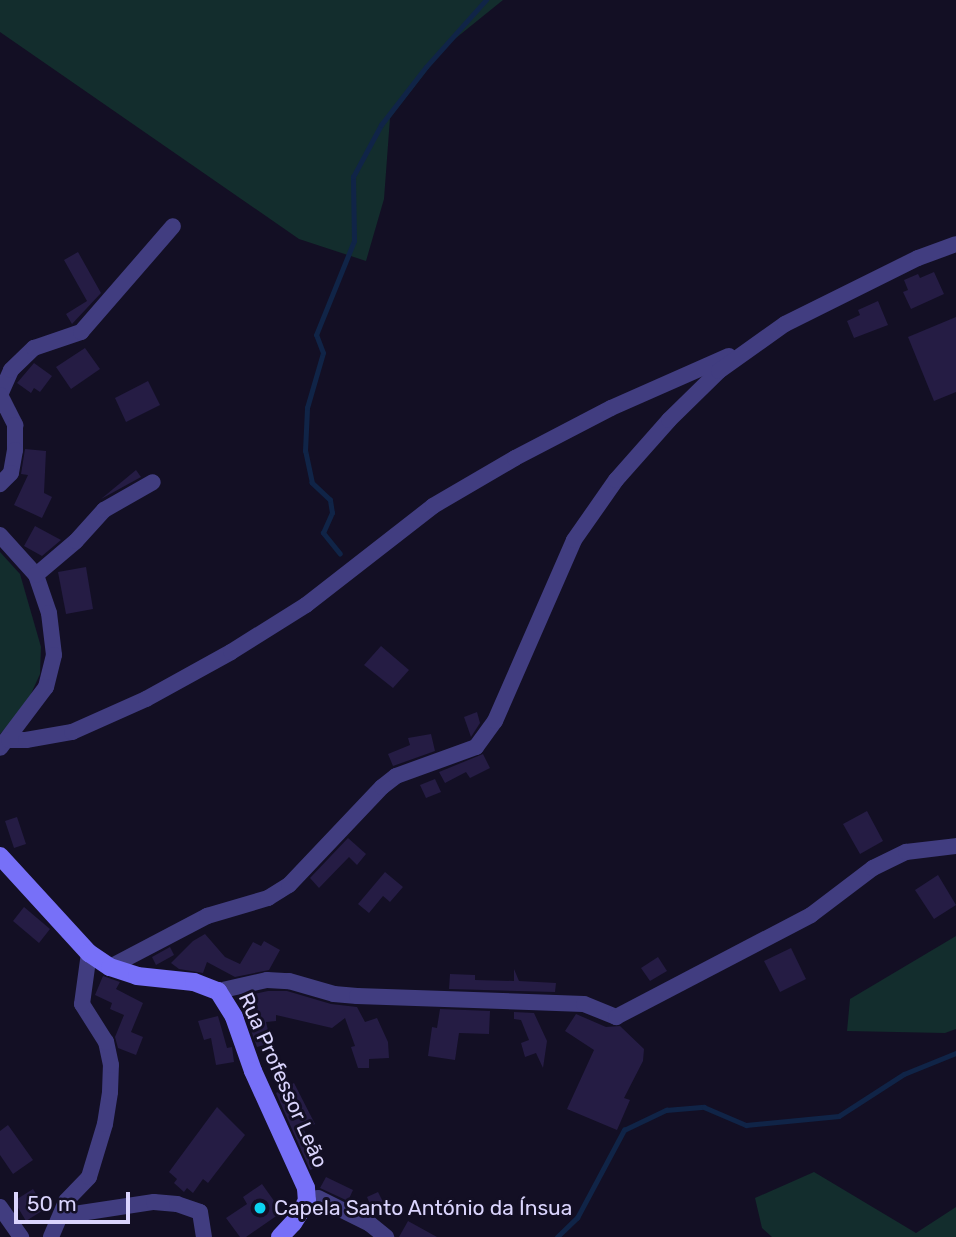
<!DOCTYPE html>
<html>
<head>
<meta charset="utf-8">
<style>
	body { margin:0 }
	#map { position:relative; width:956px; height:1237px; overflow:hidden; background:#130f24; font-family:Rubik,sans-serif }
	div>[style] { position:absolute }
	.green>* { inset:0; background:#132d2d }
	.stream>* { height:4.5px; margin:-2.25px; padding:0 2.25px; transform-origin:2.25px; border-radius:2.25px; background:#102447 }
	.building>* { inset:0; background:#251c44 }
	.street>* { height:16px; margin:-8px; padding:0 8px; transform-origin:8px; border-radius:8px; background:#413d80 }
	.secondary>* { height:18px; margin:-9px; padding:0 9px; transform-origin:9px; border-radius:9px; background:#7770f8 }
	.dots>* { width:19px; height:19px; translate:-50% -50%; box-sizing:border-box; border:4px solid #130f24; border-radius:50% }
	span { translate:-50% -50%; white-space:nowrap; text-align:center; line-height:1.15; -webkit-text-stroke:6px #130f24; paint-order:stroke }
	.street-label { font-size:21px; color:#dad4fd }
	.poi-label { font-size:21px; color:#dad4fd }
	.left { translate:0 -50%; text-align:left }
	.scale { position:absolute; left:14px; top:1192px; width:116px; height:32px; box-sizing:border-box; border:4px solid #dad4fd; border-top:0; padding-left:9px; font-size:21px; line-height:24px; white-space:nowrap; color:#dad4fd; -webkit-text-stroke:5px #130f24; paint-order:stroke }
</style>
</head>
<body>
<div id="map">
	<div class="green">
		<div style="clip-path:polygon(0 0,503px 0,446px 46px,390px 118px,384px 199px,366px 261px,299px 239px,0 32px)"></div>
		<div style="clip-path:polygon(0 552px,20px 574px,41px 647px,40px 674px,25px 707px,0 734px)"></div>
		<div style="clip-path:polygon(956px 936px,956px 1029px,945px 1033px,847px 1031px,850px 999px)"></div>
		<div style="clip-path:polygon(814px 1172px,916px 1233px,956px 1207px,956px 1237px,772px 1237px,762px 1228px,755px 1198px)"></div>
	</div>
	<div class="stream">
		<div style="left:340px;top:554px;width:27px;rotate:-129deg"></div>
		<div style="left:323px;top:533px;width:22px;rotate:-66deg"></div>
		<div style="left:332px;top:513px;width:13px;rotate:-99deg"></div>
		<div style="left:330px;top:500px;width:25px;rotate:-137deg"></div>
		<div style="left:312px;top:483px;width:33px;rotate:-102deg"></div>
		<div style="left:305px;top:451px;width:43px;rotate:-87.3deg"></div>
		<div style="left:307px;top:408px;width:57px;rotate:-73.8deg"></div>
		<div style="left:323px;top:353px;width:19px;rotate:-111deg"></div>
		<div style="left:316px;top:335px;width:101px;rotate:-68deg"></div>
		<div style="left:354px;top:241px;width:64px;rotate:-90.9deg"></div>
		<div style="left:353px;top:177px;width:59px;rotate:-61.7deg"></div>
		<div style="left:381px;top:125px;width:73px;rotate:-52.2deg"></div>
		<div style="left:426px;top:67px;width:90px;rotate:-48.2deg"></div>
		<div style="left:557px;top:1237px;width:28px;rotate:-44deg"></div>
		<div style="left:577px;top:1218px;width:100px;rotate:-61.9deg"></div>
		<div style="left:624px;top:1130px;width:47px;rotate:-25.5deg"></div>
		<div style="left:666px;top:1110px;width:38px;rotate:-5deg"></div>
		<div style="left:704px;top:1107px;width:46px;rotate:23.2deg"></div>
		<div style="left:746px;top:1125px;width:93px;rotate:-5.5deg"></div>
		<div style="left:839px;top:1116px;width:77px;rotate:-32.9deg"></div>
		<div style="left:904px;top:1074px;width:56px;rotate:-22deg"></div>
	</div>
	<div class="building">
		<div style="clip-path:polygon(78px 252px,101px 293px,72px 324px,66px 314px,87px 301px,64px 260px)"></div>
		<div style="clip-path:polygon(934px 272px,944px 294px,911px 309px,903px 292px,908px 290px,904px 280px,918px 274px,920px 278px)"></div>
		<div style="clip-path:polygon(878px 301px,888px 325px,854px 338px,847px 321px,860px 315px,858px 310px)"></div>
		<div style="clip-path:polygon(956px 317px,956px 392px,934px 401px,908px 337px)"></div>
		<div style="clip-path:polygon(85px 348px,100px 369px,71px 389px,56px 367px)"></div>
		<div style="clip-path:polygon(34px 363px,52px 376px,40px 392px,34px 388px,31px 393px,17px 383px)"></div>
		<div style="clip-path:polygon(148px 381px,160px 405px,126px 422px,115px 398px)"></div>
		<div style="clip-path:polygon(25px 449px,46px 451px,44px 493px,52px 497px,42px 518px,14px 505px,28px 475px,21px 474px)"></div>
		<div style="clip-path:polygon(136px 470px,141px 477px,101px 499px)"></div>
		<div style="clip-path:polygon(35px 526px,61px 540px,42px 556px,24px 546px)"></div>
		<div style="clip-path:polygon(86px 567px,93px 609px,66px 614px,58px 572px)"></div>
		<div style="clip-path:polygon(381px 646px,409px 670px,393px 688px,364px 665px)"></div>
		<div style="clip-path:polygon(477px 712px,480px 723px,471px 737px,464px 717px)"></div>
		<div style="clip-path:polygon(431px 734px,435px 751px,393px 766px,388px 754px,410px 745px,408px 738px)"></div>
		<div style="clip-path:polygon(483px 754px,490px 768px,470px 778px,466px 772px,445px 783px,439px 772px)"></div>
		<div style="clip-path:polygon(435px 779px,441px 792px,426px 798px,420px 785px)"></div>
		<div style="clip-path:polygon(867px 811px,883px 841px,860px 854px,843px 824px)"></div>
		<div style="clip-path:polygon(17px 817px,26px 844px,14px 848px,5px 821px)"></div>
		<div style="clip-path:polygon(348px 838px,366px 854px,357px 865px,349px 857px,319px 888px,310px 878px)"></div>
		<div style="clip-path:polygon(385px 872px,403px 887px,390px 902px,383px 896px,369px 913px,358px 904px)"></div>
		<div style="clip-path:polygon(938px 875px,956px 905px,934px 919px,915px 890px)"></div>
		<div style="clip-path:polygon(24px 907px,50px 929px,39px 943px,13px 921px)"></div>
		<div style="clip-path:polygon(205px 934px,225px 957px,240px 964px,253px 942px,261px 946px,264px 941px,280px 950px,269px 970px,235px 977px,207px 962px,203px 973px,179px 969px,171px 963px,193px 941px)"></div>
		<div style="clip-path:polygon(170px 947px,174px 955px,156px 965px,152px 957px)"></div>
		<div style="clip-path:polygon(791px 948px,806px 979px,780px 992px,764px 961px)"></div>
		<div style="clip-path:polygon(658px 957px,667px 971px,650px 981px,641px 968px)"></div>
		<div style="clip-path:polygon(514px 969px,519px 981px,556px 983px,555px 992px,449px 989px,450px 974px,475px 975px,475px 980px,514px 981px)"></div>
		<div style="clip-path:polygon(103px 976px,120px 982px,116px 989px,143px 1003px,131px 1032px,143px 1037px,136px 1055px,118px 1048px,115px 1037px,124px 1015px,110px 1009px,112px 1003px,95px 995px)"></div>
		<div style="clip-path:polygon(268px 991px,287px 991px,331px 1004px,357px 1007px,365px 1022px,377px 1018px,388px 1042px,389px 1058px,369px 1059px,369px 1068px,358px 1068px,351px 1047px,355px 1046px,345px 1018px,332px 1028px,276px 1015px,276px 1021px,266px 1022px,271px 1043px,257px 1047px,239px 997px)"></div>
		<div style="clip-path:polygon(440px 1009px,490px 1011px,489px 1034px,459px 1033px,455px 1060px,428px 1056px,432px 1027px,437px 1028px)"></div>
		<div style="clip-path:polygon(514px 1012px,534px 1013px,547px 1041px,543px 1068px,536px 1053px,525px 1057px,521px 1043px,529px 1040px,521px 1020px,514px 1019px)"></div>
		<div style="clip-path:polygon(576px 1014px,606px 1027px,620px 1026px,644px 1049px,643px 1061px,624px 1098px,630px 1100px,617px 1130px,567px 1109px,594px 1050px,565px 1031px)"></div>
		<div style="clip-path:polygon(218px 1016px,227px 1048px,232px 1047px,234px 1062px,216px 1065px,211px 1038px,204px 1040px,198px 1021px)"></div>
		<div style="clip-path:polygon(294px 1083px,315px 1124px,304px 1130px,320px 1166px,310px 1170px,276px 1093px)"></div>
		<div style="clip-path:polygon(217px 1107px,245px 1135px,208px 1183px,203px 1179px,193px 1193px,187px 1188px,184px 1192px,174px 1183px,177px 1179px,169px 1172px)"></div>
		<div style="clip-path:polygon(8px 1125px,33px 1160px,13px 1174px,0 1155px,0 1131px)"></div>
		<div style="clip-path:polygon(326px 1177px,353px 1190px,348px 1201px,320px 1188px)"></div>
		<div style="clip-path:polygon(262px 1184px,282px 1212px,246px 1237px,240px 1237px,226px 1218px,247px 1204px,243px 1197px)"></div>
		<div style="clip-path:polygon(33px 1189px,45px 1209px,26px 1221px,14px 1201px)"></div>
		<div style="clip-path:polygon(378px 1192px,386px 1208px,374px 1214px,367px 1197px)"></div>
		<div style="clip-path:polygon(408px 1221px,437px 1237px,399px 1237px)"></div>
	</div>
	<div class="street">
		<div style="left:0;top:395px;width:27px;rotate:-66deg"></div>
		<div style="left:11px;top:370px;width:32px;rotate:-44deg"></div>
		<div style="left:34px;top:348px;width:50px;rotate:-18.8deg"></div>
		<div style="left:81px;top:332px;width:140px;rotate:-49deg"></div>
		<div style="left:0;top:395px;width:34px;rotate:63deg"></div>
		<div style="left:15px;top:425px;width:25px;rotate:90deg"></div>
		<div style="left:15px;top:450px;width:23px;rotate:100deg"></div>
		<div style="left:11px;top:473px;width:16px;rotate:135deg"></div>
		<div style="left:0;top:535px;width:54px;rotate:48deg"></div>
		<div style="left:36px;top:575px;width:40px;rotate:71.1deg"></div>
		<div style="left:49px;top:613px;width:42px;rotate:83.2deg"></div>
		<div style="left:54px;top:655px;width:33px;rotate:104deg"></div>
		<div style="left:46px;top:687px;width:76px;rotate:127deg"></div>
		<div style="left:36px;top:575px;width:52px;rotate:-40.4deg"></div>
		<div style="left:76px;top:541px;width:42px;rotate:-47.9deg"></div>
		<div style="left:104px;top:510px;width:56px;rotate:-29.7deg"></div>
		<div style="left:9px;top:740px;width:17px"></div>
		<div style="left:26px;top:740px;width:47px;rotate:-9.9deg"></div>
		<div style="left:72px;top:732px;width:81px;rotate:-24deg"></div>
		<div style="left:146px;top:699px;width:97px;rotate:-28.9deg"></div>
		<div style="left:231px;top:652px;width:89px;rotate:-32.1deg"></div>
		<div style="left:306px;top:605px;width:161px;rotate:-37.9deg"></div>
		<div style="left:433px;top:506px;width:95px;rotate:-30.3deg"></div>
		<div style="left:515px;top:458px;width:108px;rotate:-27.5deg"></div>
		<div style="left:611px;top:408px;width:129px;rotate:-23.8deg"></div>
		<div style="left:110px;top:967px;width:110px;rotate:-27.7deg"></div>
		<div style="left:207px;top:916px;width:64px;rotate:-16.4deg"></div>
		<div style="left:268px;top:898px;width:25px;rotate:-32deg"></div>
		<div style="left:289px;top:885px;width:135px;rotate:-46.5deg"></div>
		<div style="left:382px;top:787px;width:18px;rotate:-38deg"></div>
		<div style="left:396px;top:776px;width:85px;rotate:-19.9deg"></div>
		<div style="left:476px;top:747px;width:32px;rotate:-54deg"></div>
		<div style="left:495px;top:721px;width:197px;rotate:-66.4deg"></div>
		<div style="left:574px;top:540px;width:73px;rotate:-55deg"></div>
		<div style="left:616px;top:480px;width:80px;rotate:-48.5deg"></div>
		<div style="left:669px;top:420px;width:70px;rotate:-44.4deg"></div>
		<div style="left:719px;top:371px;width:81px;rotate:-35.5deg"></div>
		<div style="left:785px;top:324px;width:148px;rotate:-26.4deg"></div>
		<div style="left:918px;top:258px;width:40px;rotate:-20.2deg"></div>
		<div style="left:218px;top:991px;width:50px;rotate:-12.7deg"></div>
		<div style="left:267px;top:980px;width:22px;rotate:3deg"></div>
		<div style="left:289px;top:981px;width:47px;rotate:16.1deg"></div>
		<div style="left:334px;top:994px;width:23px;rotate:5deg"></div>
		<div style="left:357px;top:996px;width:227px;rotate:2deg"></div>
		<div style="left:584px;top:1004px;width:35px;rotate:22deg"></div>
		<div style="left:616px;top:1017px;width:220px;rotate:-27.6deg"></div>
		<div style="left:811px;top:915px;width:78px;rotate:-37.2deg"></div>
		<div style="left:873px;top:868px;width:37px;rotate:-26deg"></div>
		<div style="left:906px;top:852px;width:50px;rotate:-6.8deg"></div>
		<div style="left:307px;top:1201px;width:11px;rotate:-15deg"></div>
		<div style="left:318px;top:1198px;width:58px;rotate:26.6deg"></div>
		<div style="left:370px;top:1224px;width:21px;rotate:39deg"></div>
		<div style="left:0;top:1207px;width:37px;rotate:55deg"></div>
		<div style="left:61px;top:1216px;width:94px;rotate:-8.6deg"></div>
		<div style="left:154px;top:1202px;width:23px;rotate:5deg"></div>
		<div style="left:177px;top:1204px;width:24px;rotate:19deg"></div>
		<div style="left:200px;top:1212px;width:25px;rotate:81deg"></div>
		<div style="left:51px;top:1237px;width:39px;rotate:-67deg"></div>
		<div style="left:66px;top:1201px;width:33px;rotate:-46deg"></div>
		<div style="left:89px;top:1177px;width:55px;rotate:-73.2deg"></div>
		<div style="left:105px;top:1124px;width:32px;rotate:-81deg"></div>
		<div style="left:110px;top:1092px;width:27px;rotate:-88deg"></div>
		<div style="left:111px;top:1065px;width:24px;rotate:-102deg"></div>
		<div style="left:106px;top:1042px;width:45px;rotate:-122.3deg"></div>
		<div style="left:82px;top:1004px;width:51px;rotate:-82.2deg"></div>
	</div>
	<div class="secondary">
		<div style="left:0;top:856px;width:132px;rotate:47.5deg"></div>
		<div style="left:89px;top:953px;width:25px;rotate:34deg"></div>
		<div style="left:110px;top:967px;width:28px;rotate:18deg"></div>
		<div style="left:137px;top:976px;width:57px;rotate:6deg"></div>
		<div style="left:194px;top:982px;width:26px;rotate:21deg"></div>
		<div style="left:218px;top:991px;width:31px;rotate:58deg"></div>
		<div style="left:234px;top:1017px;width:57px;rotate:70.6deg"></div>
		<div style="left:253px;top:1071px;width:128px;rotate:65.6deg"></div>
		<div style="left:306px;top:1188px;width:13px;rotate:86deg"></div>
		<div style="left:307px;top:1201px;width:26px;rotate:122deg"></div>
		<div style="left:293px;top:1223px;width:19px;rotate:133deg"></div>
	</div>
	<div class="dots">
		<div style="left:260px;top:1208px;background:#0bd4f2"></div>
	</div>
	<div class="street-label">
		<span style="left:283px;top:1080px;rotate:66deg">Rua Professor Leão</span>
	</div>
	<div class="poi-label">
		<span class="left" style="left:274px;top:1208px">Capela Santo António da Ínsua</span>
	</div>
	<div class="scale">50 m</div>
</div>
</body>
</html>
